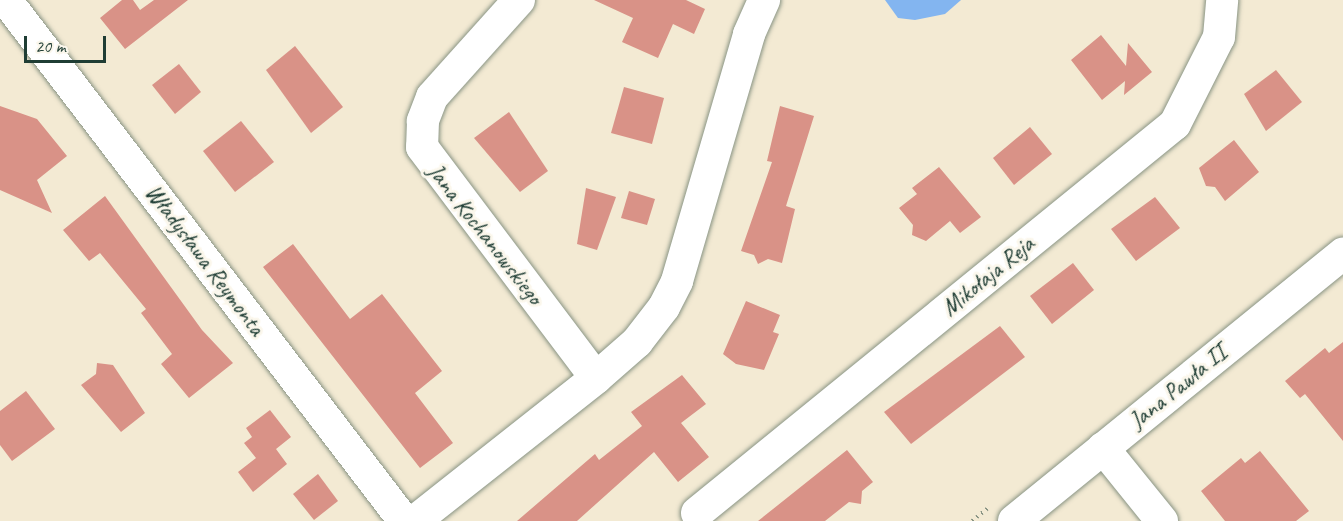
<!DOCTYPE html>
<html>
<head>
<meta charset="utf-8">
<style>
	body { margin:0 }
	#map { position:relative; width:1343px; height:521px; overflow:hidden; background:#f3ead3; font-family:Caveat,sans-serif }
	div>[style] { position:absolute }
	.water>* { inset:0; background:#83b5f0 }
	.building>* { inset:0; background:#d99287 }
	.path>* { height:4px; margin-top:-2px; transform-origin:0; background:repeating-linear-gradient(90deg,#899484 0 1.5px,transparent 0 6px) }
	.roads { filter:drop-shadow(0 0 2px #899484) drop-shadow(0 0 2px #899484) }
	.minor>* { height:32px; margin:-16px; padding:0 16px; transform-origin:16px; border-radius:16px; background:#fff }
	span { translate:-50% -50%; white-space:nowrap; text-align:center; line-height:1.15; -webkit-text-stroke:6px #fbf7ec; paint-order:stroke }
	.street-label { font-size:24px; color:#1f3d34 }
	.scale { position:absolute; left:24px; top:36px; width:82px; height:27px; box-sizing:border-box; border:3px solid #1f3d34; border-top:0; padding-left:8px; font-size:18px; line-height:21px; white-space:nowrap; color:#1f3d34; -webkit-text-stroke:4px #fbf7ec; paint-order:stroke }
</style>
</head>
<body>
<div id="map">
	<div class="water">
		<div style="clip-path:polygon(885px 0,961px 0,945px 14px,915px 20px,898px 18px)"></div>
	</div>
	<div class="building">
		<div style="clip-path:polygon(122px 0,133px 0,140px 10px,154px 0,188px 0,125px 49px,100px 18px)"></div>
		<div style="clip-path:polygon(594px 0,686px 0,705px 9px,694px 34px,673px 24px,658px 58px,622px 42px,633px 18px)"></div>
		<div style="clip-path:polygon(1101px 35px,1126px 66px,1128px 43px,1152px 72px,1124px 95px,1125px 81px,1102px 100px,1071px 60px)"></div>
		<div style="clip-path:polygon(295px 46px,343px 107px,311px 133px,266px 70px)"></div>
		<div style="clip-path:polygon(179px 64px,201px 92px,175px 114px,152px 85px)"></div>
		<div style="clip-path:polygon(1276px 70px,1302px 102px,1266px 131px,1244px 94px)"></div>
		<div style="clip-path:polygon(624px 87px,664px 98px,652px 144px,611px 133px)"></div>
		<div style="clip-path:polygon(0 106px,37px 119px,67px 156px,37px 180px,52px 213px,0 190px)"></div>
		<div style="clip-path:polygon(780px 106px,814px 116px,786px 206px,795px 209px,782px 263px,768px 259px,758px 264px,754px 255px,741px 251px,772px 162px,767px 161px)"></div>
		<div style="clip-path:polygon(509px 112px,548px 171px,520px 192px,474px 138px)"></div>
		<div style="clip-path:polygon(241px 121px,274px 162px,235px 192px,203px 151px)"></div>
		<div style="clip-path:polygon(1030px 127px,1052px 154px,1014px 185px,993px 158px)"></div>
		<div style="clip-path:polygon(1234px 140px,1259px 172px,1225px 201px,1215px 187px,1206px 186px,1199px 168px)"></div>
		<div style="clip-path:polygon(939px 167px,981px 217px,960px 233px,950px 221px,926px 241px,912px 235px,913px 225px,899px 208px,917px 194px,912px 188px)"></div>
		<div style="clip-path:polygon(586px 188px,616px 197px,597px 250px,577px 244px)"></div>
		<div style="clip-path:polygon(629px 191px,655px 199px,647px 225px,621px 218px)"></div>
		<div style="clip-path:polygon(105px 196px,202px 330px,233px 363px,189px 398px,161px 364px,172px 354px,141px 313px,146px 309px,100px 253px,89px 261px,63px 230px)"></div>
		<div style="clip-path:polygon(1155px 197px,1180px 228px,1136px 261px,1111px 229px)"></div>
		<div style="clip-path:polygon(293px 244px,350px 319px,382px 294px,442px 371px,415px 393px,453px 443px,420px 468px,263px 267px)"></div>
		<div style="clip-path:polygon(1073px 263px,1094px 290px,1052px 324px,1030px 296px)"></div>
		<div style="clip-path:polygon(746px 301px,780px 315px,773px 332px,779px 334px,764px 370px,736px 364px,723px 354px)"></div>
		<div style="clip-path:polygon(1000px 326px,1025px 357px,911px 444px,884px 412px)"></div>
		<div style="clip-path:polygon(1343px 342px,1343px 441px,1305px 394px,1300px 398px,1285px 381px,1325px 348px,1329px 353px)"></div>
		<div style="clip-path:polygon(97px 363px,113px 365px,145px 413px,121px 432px,81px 385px,96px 374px)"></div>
		<div style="clip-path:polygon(682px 375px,706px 404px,681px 423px,709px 457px,678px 482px,654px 452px,577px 521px,517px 521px,595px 454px,599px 460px,642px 426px,631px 412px)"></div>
		<div style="clip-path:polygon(26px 391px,55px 429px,12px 461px,0 445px,0 411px)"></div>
		<div style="clip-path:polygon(270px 410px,291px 437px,276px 449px,287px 464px,253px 492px,238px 472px,256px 458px,244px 443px,252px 437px,246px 428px)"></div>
		<div style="clip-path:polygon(847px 450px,873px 482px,862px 491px,861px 504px,849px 502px,825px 521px,758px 521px)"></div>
		<div style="clip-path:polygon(1260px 451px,1309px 511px,1296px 521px,1225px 521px,1201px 491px,1241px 458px,1245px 463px)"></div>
		<div style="clip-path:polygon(318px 474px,338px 501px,314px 520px,293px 494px)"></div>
	</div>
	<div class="path">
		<div style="left:972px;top:521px;width:21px;rotate:-39deg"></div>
	</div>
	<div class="roads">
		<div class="minor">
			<div style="left:6px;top:0;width:656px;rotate:52.62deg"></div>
			<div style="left:519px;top:0;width:130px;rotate:131.9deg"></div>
			<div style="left:432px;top:97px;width:26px;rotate:111deg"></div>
			<div style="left:423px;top:121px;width:26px;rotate:92deg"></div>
			<div style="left:422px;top:147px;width:289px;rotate:53deg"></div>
			<div style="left:1103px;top:448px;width:94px;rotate:51.1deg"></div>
			<div style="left:697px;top:513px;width:616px;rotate:-39.14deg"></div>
			<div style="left:1175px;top:124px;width:97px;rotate:-63.2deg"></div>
			<div style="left:1219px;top:37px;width:37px;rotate:-85deg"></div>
			<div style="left:415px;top:521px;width:231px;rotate:-38.3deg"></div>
			<div style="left:596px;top:378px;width:55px;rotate:-41.3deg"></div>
			<div style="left:637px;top:342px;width:44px;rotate:-52.4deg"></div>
			<div style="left:664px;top:307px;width:29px;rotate:-63deg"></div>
			<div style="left:677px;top:281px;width:257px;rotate:-73.7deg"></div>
			<div style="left:749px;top:34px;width:37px;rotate:-66deg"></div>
			<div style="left:1014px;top:521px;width:424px;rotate:-39.1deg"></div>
		</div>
	</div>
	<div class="street-label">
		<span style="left:485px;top:234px;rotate:52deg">Jana Kochanowskiego</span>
		<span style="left:205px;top:260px;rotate:53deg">Władysława Reymonta</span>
		<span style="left:988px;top:276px;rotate:-39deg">Mikołaja Reja</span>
		<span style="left:1178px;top:387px;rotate:-39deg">Jana Pawła II</span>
	</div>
	<div class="scale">20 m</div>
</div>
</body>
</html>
